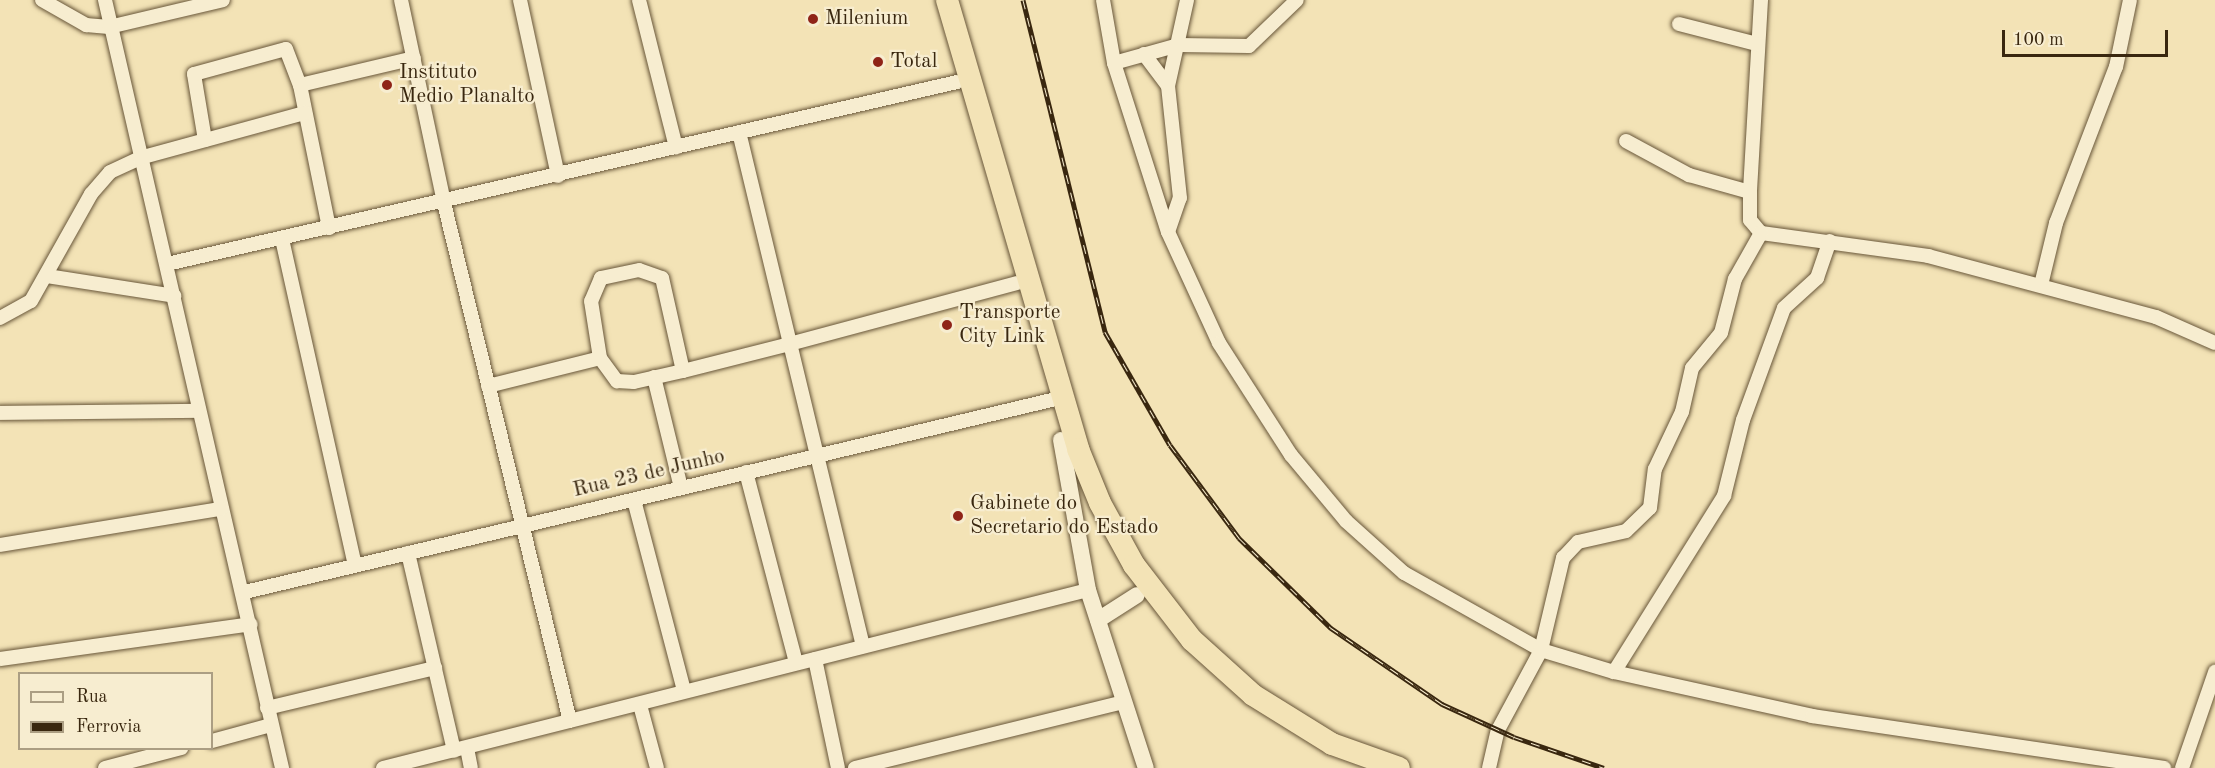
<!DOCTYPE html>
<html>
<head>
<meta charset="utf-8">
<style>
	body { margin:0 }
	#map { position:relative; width:2215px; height:768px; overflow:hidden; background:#f3e3b6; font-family:"Old Standard TT",serif }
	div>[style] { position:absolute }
	.roads { filter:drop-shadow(0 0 2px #685639) drop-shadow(0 0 2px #685639) }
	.minor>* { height:14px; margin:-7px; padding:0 7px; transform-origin:7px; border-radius:7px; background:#f7edd0 }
	.tertiary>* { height:16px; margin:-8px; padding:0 8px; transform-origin:8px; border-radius:8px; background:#f7edd0 }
	.trunk>* { height:22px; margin:-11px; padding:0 11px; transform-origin:11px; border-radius:11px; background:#f3e3b6 }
	.rail>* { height:5px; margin-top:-2.5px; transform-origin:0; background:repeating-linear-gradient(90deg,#f7edd0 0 9px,#39270f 0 18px); box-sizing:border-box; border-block:2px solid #39270f }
	.dots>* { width:16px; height:16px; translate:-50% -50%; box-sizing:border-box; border:3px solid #f7edd0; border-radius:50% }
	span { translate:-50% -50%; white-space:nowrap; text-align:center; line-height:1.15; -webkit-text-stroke:4.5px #f7edd0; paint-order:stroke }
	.poi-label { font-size:21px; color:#39270f }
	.left { translate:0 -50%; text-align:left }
	.street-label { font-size:21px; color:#39270f }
	.legend { position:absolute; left:18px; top:672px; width:195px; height:78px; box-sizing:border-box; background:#f7edd0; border:2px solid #ab9e83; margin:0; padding:8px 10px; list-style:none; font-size:18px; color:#39270f }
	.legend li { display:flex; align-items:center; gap:12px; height:30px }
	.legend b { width:30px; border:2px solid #ab9e83 }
	.scale { position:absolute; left:2002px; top:30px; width:166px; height:27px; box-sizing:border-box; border:3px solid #39270f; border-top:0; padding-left:8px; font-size:18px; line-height:21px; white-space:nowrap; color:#39270f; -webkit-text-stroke:4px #f7edd0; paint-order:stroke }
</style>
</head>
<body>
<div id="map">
	<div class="roads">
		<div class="minor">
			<div style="left:42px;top:0;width:51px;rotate:29.6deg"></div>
			<div style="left:86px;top:25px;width:23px;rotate:5deg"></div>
			<div style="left:109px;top:27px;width:117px;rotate:-13.3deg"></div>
			<div style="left:105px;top:0;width:788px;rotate:77.02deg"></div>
			<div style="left:401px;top:0;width:208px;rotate:78deg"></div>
			<div style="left:444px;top:203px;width:533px;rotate:76.33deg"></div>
			<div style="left:520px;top:0;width:180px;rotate:77.8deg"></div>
			<div style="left:639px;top:0;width:152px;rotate:75.9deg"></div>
			<div style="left:1103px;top:0;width:64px;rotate:80.1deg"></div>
			<div style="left:1114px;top:63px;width:177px;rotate:72.3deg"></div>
			<div style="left:1168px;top:232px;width:122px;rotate:65.3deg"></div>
			<div style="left:1219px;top:343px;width:133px;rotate:57.3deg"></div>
			<div style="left:1291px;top:455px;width:86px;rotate:50.2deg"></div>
			<div style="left:1346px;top:521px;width:78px;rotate:41.9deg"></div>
			<div style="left:1404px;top:573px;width:157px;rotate:29.3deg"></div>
			<div style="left:1541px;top:650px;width:76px;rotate:16.8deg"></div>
			<div style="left:1614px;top:672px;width:203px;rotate:12.5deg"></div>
			<div style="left:1812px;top:716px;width:356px;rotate:8.4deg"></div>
			<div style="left:1761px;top:0;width:192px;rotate:93.3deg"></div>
			<div style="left:1750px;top:192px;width:28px;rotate:90deg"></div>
			<div style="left:1750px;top:220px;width:17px;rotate:50deg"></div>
			<div style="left:1761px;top:233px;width:169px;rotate:7.8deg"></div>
			<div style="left:1928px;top:256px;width:236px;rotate:15deg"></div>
			<div style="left:2156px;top:317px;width:64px;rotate:23.8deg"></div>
			<div style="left:1679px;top:24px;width:81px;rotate:14.4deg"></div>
			<div style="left:1144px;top:54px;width:40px;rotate:53deg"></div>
			<div style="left:1114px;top:63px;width:67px;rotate:-15.5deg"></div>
			<div style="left:1179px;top:45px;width:70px;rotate:0.8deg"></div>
			<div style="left:1249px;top:46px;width:66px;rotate:-43.8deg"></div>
			<div style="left:300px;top:85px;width:117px;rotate:-13.3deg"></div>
			<div style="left:739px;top:132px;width:529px;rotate:76.44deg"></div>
			<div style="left:205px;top:140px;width:67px;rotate:-99.5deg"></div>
			<div style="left:194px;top:74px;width:95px;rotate:-15.2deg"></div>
			<div style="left:286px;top:49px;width:39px;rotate:69deg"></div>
			<div style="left:300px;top:85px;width:146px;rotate:78.5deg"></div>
			<div style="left:1626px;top:141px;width:72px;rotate:28.4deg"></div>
			<div style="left:1689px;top:175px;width:63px;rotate:15.6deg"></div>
			<div style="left:1168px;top:232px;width:36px;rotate:-71deg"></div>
			<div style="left:1180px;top:198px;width:113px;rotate:-96.1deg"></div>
			<div style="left:1168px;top:86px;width:88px;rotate:-77.5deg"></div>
			<div style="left:282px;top:239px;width:334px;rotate:77.4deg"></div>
			<div style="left:167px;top:264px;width:811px;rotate:-12.97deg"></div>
			<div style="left:47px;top:276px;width:129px;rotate:8.9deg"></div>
			<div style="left:2041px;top:285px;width:64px;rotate:-76.4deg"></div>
			<div style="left:2056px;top:223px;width:167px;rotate:-69deg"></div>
			<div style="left:2116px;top:67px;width:68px;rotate:-78.2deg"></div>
			<div style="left:0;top:318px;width:35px;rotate:-29deg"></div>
			<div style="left:31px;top:301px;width:123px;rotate:-60.7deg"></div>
			<div style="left:91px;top:194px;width:29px;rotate:-49deg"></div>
			<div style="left:110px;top:172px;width:33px;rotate:-25deg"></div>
			<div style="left:140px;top:158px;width:171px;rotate:-15.3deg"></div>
			<div style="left:683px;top:371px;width:95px;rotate:-102.7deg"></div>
			<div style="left:662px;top:278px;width:24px;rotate:-161deg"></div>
			<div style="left:639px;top:270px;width:39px;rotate:168deg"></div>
			<div style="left:601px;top:278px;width:25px;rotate:113deg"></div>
			<div style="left:591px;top:301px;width:58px;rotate:81deg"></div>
			<div style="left:600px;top:358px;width:29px;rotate:54deg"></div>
			<div style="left:617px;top:381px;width:17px;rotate:3deg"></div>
			<div style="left:634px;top:382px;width:50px;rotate:-12.7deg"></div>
			<div style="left:683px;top:371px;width:106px;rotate:-14.2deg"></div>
			<div style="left:786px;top:345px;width:239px;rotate:-15deg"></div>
			<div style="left:654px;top:377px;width:114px;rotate:76.3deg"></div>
			<div style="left:488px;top:386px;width:115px;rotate:-14deg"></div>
			<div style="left:0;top:413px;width:197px;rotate:-0.6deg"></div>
			<div style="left:746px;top:472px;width:197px;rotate:75.3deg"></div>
			<div style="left:634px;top:500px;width:197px;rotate:75.3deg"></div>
			<div style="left:0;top:545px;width:224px;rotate:-9.3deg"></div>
			<div style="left:408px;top:553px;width:203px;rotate:76.9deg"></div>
			<div style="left:245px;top:592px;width:842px;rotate:-13.39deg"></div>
			<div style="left:0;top:659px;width:253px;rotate:-7.9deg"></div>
			<div style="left:815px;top:659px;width:111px;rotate:78.1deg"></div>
			<div style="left:1614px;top:672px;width:208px;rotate:-58deg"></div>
			<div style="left:1724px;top:496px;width:78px;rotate:-76deg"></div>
			<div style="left:1743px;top:420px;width:119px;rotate:-69.9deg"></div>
			<div style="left:1784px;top:308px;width:45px;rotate:-42.3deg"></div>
			<div style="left:1817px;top:278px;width:39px;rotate:-71deg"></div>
			<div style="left:640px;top:705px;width:65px;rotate:74.9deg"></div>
			<div style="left:267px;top:708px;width:173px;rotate:-13.4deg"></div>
			<div style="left:212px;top:741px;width:61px;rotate:-15.2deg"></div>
			<div style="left:467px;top:748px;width:20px;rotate:79deg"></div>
			<div style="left:105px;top:768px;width:79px;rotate:-14.7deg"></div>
			<div style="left:383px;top:768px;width:727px;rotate:-14.17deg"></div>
			<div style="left:855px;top:768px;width:277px;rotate:-13.8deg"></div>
			<div style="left:1489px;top:768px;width:39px;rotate:-77deg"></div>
			<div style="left:1498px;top:730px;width:91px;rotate:-61.7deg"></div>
			<div style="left:1541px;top:650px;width:95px;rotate:-76.6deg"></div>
			<div style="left:1563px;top:558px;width:22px;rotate:-47deg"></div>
			<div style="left:1578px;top:542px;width:49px;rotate:-12.9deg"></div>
			<div style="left:1626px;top:531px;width:33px;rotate:-44deg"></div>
			<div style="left:1650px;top:508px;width:39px;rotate:-83deg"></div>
			<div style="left:1655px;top:469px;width:63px;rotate:-64.7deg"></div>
			<div style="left:1682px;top:412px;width:45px;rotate:-77.2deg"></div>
			<div style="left:1692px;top:368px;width:45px;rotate:-50.4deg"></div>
			<div style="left:1721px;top:333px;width:56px;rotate:-75.5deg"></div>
			<div style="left:1735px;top:279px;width:53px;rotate:-60.5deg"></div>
			<div style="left:2182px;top:768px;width:102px;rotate:-71deg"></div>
		</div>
		<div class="tertiary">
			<div style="left:1061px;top:440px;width:152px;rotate:79.8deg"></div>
			<div style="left:1088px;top:590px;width:187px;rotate:72deg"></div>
			<div style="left:1098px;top:620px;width:46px;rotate:-32.7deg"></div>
		</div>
		<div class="trunk">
			<div style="left:947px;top:0;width:468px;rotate:73.7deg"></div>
			<div style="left:1078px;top:449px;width:58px;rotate:67.8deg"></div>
			<div style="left:1100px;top:503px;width:71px;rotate:61.3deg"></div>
			<div style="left:1134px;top:565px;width:95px;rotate:52.3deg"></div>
			<div style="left:1192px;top:640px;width:82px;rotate:42deg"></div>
			<div style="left:1253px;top:695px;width:93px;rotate:31.8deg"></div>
			<div style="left:1332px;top:744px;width:71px;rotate:19.7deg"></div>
		</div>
	</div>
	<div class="rail">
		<div style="left:1023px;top:0;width:342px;rotate:76.1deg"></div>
		<div style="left:1105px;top:332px;width:130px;rotate:60.1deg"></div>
		<div style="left:1170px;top:445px;width:116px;rotate:53.4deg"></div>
		<div style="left:1239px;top:538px;width:129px;rotate:44.4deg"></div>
		<div style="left:1331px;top:628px;width:135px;rotate:34.4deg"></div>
		<div style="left:1442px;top:704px;width:79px;rotate:24.6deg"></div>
		<div style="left:1514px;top:737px;width:95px;rotate:19deg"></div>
	</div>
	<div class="dots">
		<div style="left:813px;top:19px;background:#8f2418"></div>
		<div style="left:878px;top:62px;background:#8f2418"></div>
		<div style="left:387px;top:85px;background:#8f2418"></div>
		<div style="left:947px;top:325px;background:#8f2418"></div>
		<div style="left:958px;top:516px;background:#8f2418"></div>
	</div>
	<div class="poi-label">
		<span class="left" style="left:825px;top:19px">Milenium</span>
		<span class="left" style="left:890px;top:62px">Total</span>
		<span class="left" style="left:399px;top:85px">Instituto<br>Medio Planalto</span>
		<span class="left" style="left:959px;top:325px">Transporte<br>City Link</span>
		<span class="left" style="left:970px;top:516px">Gabinete do<br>Secretario do Estado</span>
	</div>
	<div class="street-label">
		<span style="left:649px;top:474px;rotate:-13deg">Rua 23 de Junho</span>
	</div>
	<ul class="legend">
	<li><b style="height:8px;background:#f7edd0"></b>Rua</li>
	<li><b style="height:8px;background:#39270f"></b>Ferrovia</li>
	</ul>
	<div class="scale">100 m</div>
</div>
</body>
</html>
